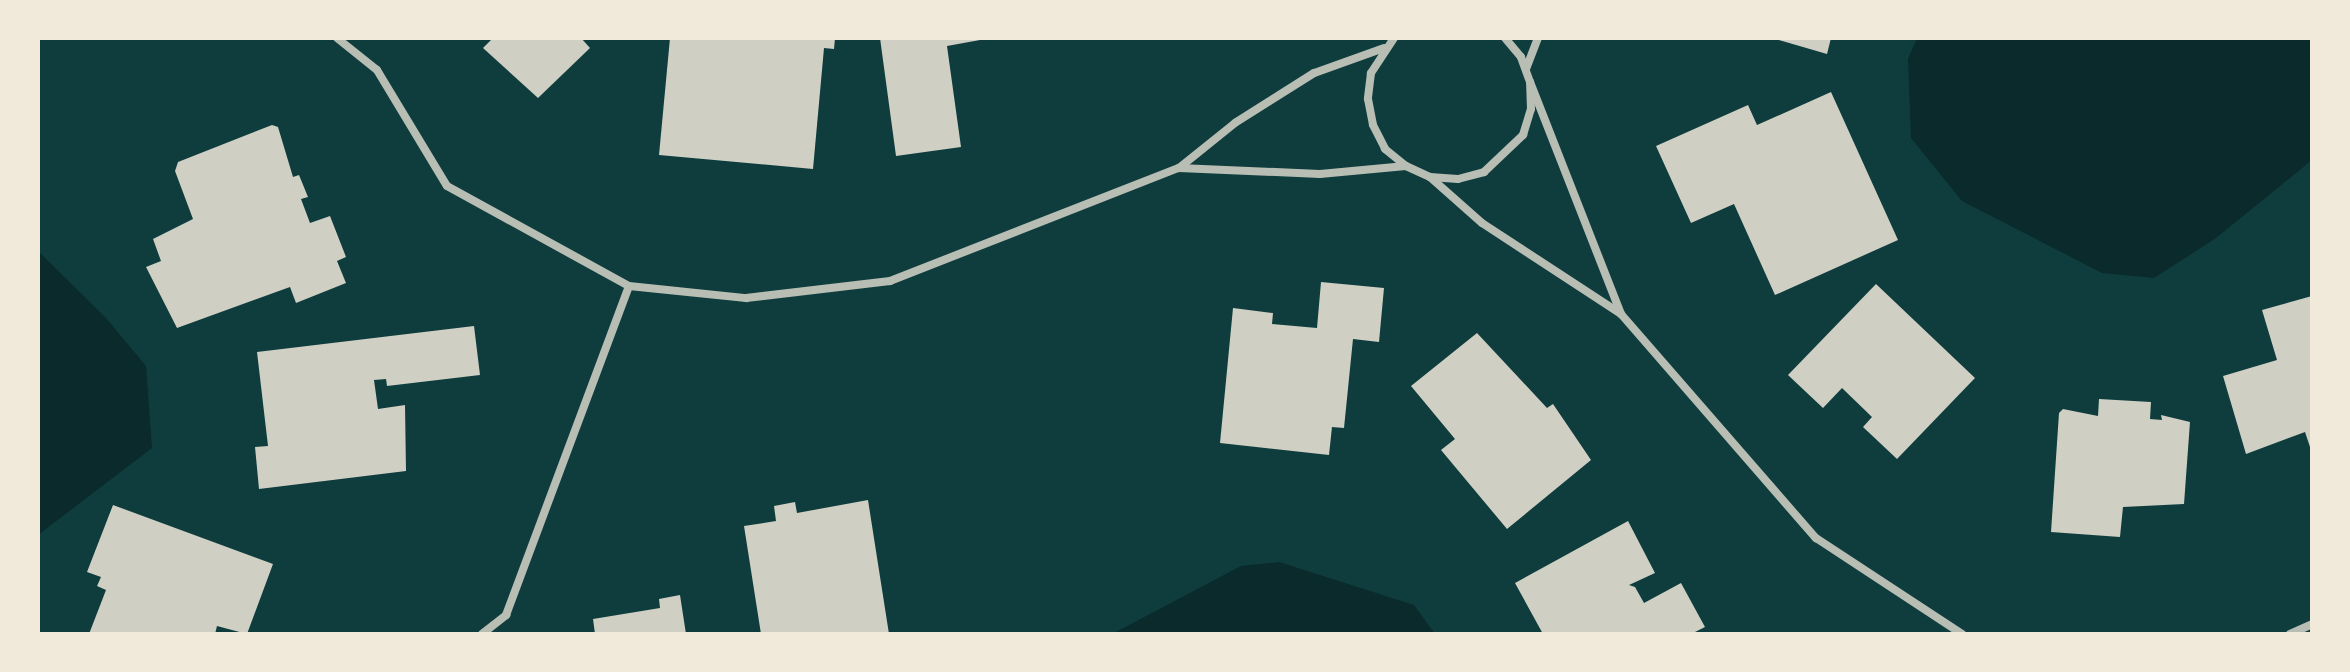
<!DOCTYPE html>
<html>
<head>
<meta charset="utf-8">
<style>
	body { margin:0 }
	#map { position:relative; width:2350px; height:672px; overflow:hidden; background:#0f3d3e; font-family:Jost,sans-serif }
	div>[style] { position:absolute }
	.water>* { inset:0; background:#0a2a2b }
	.building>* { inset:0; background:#cfcfc3 }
	.minor>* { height:8px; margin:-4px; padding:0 4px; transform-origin:4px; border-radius:4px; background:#b8beb3 }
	span { translate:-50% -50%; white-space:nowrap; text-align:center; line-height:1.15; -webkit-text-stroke:6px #f1e9da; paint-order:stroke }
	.frame { position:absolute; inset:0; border:40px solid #f1e9da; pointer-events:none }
</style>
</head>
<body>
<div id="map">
	<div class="water">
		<div style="clip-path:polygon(1917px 38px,2312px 38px,2312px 160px,2216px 238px,2154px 278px,2102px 273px,1962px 201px,1911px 138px,1908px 59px)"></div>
		<div style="clip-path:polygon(38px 251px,106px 318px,146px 366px,152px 448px,38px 535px)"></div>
		<div style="clip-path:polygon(1279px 562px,1414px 605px,1435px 634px,1112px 634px,1241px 566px)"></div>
	</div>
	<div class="building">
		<div style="clip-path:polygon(493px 38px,581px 38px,590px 48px,538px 98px,483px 48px)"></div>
		<div style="clip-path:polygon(670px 38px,835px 38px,834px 49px,824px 48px,813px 169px,659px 155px)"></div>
		<div style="clip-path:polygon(880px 38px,991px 38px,947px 46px,961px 147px,896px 156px)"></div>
		<div style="clip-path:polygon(1772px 38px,1831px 38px,1827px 54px)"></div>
		<div style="clip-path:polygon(1831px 92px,1898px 240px,1775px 295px,1734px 204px,1691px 223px,1656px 146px,1748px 105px,1757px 125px)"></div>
		<div style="clip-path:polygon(272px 125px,278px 127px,293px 177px,299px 175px,308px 197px,301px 199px,310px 223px,330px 216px,346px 257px,337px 261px,346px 283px,296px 303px,290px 287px,177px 328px,146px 267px,161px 261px,153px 239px,193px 219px,175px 171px,178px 162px)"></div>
		<div style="clip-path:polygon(1321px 282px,1384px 288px,1379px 342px,1353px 339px,1344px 428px,1332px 427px,1329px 455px,1220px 443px,1233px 308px,1273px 313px,1272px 324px,1317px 328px)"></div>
		<div style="clip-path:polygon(1876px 284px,1975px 378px,1897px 459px,1863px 427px,1872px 417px,1842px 388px,1823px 408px,1788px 375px)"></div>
		<div style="clip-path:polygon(2312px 296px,2312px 453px,2305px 432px,2246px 454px,2223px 376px,2277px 360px,2262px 310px)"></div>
		<div style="clip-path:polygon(474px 326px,480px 375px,387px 386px,386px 379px,374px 380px,378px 409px,405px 405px,406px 471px,259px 489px,255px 447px,268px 446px,257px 352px)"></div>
		<div style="clip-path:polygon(1477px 333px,1547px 408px,1553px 404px,1591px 460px,1507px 529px,1441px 450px,1455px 439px,1411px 386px)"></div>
		<div style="clip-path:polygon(2099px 399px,2151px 402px,2150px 419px,2162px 420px,2161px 415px,2190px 422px,2184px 504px,2123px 507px,2120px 537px,2051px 532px,2059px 413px,2063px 409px,2098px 416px)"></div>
		<div style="clip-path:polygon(868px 500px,889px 634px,761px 634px,744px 526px,776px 521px,774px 506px,795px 502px,797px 513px)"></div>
		<div style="clip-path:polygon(113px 505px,273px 564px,247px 634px,217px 626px,215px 634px,89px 634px,106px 590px,97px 586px,101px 577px,87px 572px)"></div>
		<div style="clip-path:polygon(1628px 521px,1655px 573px,1629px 585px,1635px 587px,1644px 603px,1681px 583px,1705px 627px,1691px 634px,1543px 634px,1515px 583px)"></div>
		<div style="clip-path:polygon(680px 595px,686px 634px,595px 634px,593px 619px,660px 608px,659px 599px)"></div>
	</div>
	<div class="minor">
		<div style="left:337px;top:38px;width:51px;rotate:38.7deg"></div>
		<div style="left:377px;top:70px;width:135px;rotate:58.9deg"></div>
		<div style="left:447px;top:186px;width:208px;rotate:28.8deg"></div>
		<div style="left:629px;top:286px;width:118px;rotate:5.9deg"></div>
		<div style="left:746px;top:298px;width:145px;rotate:-6.7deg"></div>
		<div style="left:890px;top:281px;width:310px;rotate:-21.4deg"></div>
		<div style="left:1394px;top:38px;width:42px;rotate:123.3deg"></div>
		<div style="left:1371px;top:73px;width:26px;rotate:97deg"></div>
		<div style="left:1368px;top:99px;width:26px;rotate:79deg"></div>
		<div style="left:1373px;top:125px;width:27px;rotate:63deg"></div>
		<div style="left:1385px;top:149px;width:27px;rotate:39deg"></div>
		<div style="left:1406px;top:166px;width:26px;rotate:25deg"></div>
		<div style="left:1430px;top:177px;width:28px;rotate:4deg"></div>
		<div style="left:1458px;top:179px;width:27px;rotate:-15deg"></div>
		<div style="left:1484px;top:172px;width:54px;rotate:-43.5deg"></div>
		<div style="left:1523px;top:135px;width:27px;rotate:-73deg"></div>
		<div style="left:1531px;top:109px;width:27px;rotate:-92deg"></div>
		<div style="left:1530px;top:82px;width:27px;rotate:-110deg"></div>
		<div style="left:1521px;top:57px;width:25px;rotate:-130deg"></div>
		<div style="left:1384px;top:48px;width:74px;rotate:160.3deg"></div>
		<div style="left:1314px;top:73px;width:93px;rotate:147.7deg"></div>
		<div style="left:1235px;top:123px;width:72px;rotate:141.2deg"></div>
		<div style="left:1179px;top:168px;width:141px;rotate:2.4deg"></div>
		<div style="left:1320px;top:174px;width:86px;rotate:-5.3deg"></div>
		<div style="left:1526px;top:69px;width:33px;rotate:-69deg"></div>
		<div style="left:1430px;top:177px;width:69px;rotate:41.5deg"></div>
		<div style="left:1482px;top:223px;width:166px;rotate:33.2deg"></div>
		<div style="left:1621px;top:314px;width:249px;rotate:-111.4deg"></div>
		<div style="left:1621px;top:314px;width:297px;rotate:49deg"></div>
		<div style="left:1816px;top:538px;width:175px;rotate:33.3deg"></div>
		<div style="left:482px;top:634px;width:31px;rotate:-38deg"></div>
		<div style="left:506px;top:615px;width:351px;rotate:-69.5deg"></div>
		<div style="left:2290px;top:634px;width:24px;rotate:-24deg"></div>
	</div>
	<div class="frame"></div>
</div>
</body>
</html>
